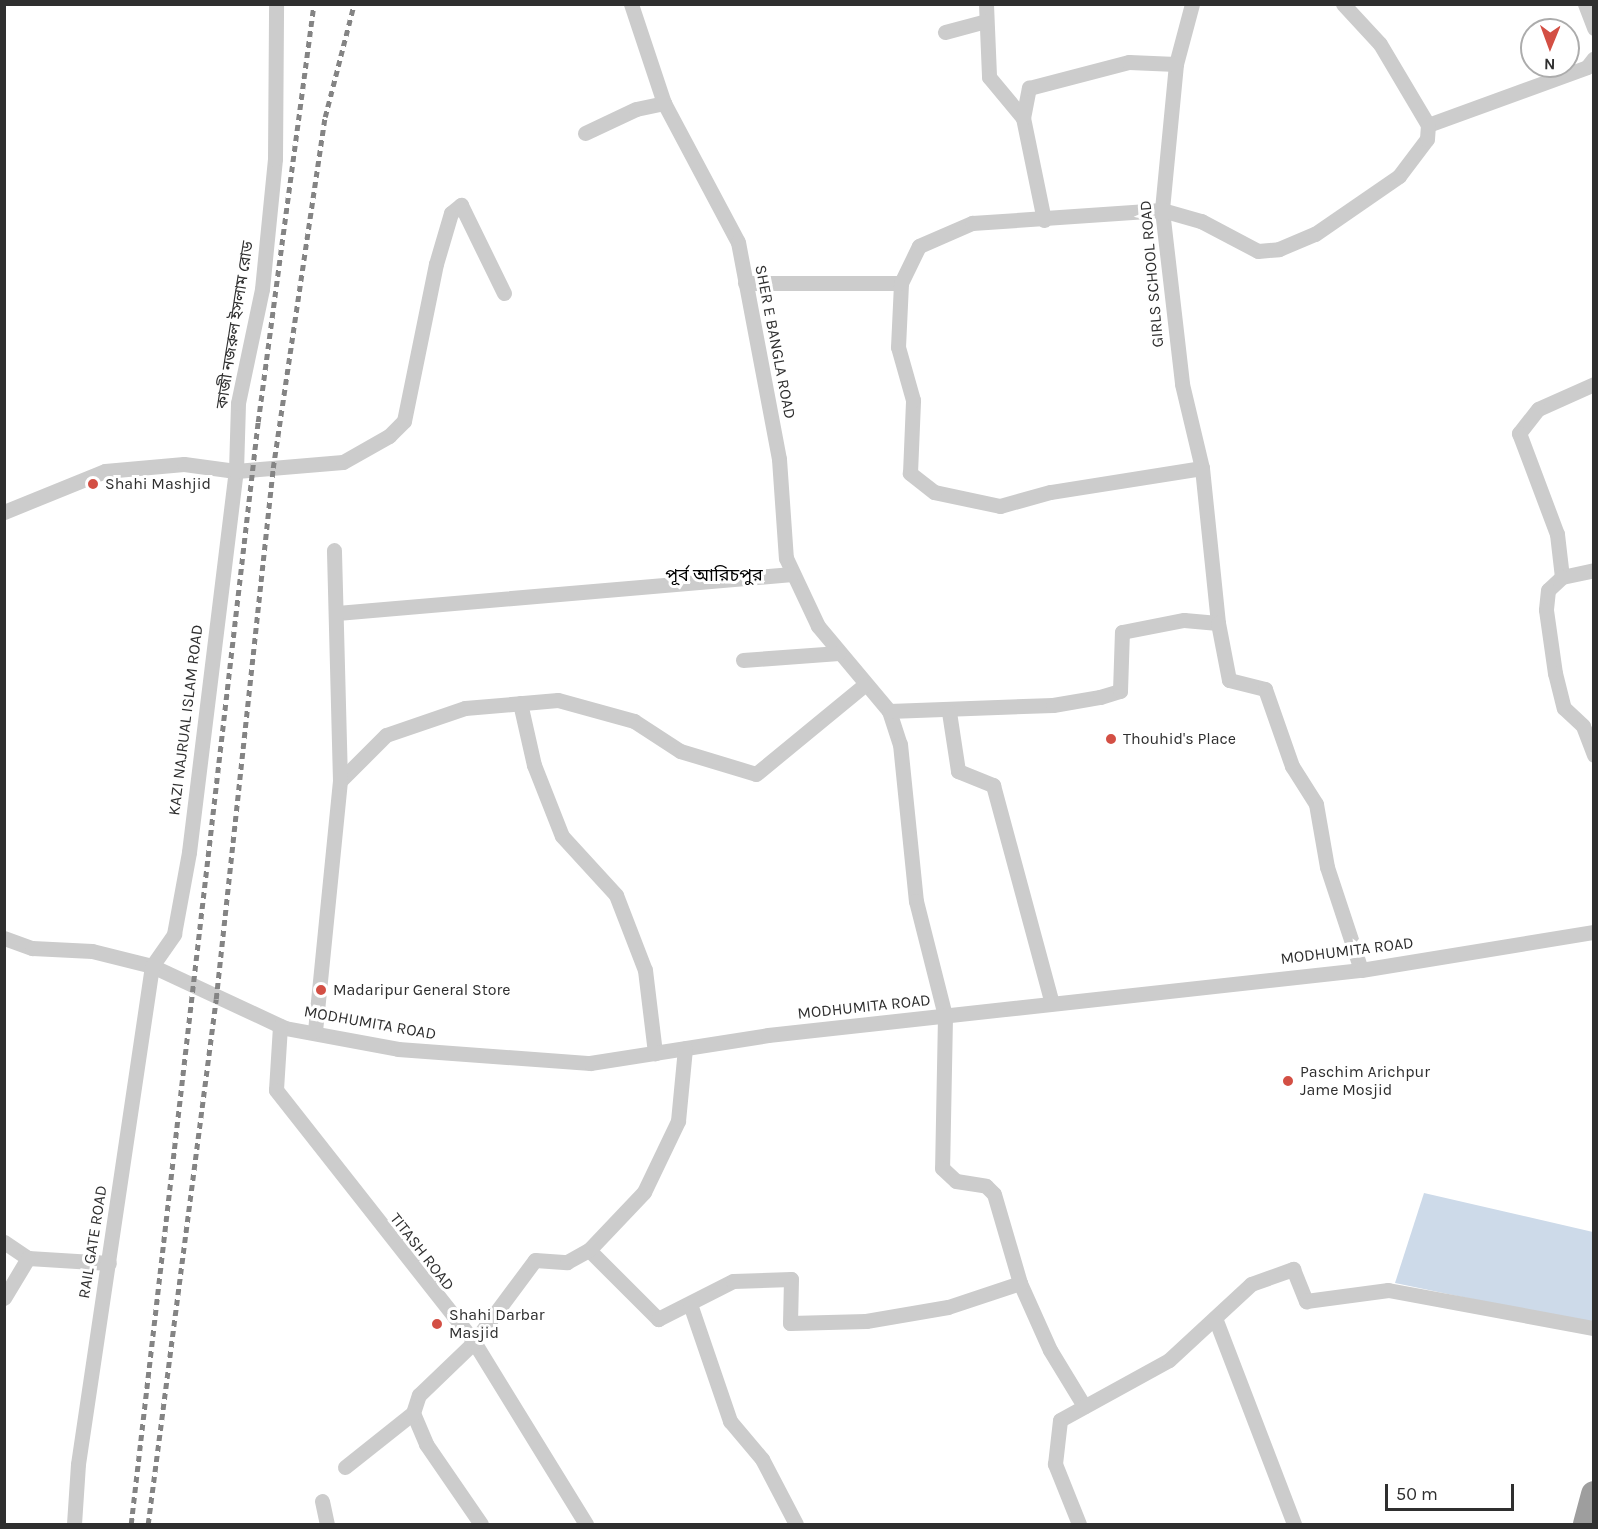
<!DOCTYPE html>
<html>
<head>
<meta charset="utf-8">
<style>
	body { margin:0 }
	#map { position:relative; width:1598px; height:1529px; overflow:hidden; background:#fff; font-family:Karla,"Noto Sans Bengali",sans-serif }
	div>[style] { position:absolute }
	.water>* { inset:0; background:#cddae9 }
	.minor>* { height:15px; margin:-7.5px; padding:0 7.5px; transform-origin:7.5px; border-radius:7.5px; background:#ccc }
	.trunk>* { height:26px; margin:-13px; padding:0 13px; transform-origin:13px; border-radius:13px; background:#9e9e9e }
	.rail>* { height:4.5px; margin-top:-2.25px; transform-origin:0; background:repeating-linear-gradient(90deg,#848484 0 6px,transparent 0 10.5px) }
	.dots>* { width:16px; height:16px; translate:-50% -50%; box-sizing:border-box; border:3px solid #fff; border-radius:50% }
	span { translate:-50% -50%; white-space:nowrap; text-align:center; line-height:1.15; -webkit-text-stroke:6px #fff; paint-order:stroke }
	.street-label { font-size:16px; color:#2f2f2f }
	.poi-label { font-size:16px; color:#2f2f2f }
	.left { translate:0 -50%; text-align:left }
	.neighbourhood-label { font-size:18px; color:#000 }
	.frame { position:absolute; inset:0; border:6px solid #2f2f2f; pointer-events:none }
	.north { position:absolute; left:1520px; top:18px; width:60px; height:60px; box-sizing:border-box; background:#fff; border:2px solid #acacac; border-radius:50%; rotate:181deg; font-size:16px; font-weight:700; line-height:24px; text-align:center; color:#2f2f2f }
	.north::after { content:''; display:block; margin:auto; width:21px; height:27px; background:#d34f44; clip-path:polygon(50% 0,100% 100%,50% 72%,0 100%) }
	.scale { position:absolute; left:1385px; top:1484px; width:129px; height:27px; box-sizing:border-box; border:3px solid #2f2f2f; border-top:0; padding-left:8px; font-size:18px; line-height:21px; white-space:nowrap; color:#2f2f2f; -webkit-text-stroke:4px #fff; paint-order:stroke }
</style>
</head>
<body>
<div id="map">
	<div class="water">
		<div style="clip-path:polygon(1424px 1193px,1593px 1232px,1593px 1324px,1395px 1283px)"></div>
	</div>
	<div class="minor">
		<div style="left:631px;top:4px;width:104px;rotate:71.6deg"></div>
		<div style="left:664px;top:103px;width:157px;rotate:62deg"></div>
		<div style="left:738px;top:242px;width:221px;rotate:79.3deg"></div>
		<div style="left:779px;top:459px;width:99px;rotate:86deg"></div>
		<div style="left:786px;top:558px;width:75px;rotate:64.8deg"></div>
		<div style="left:818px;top:626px;width:111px;rotate:50.1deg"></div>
		<div style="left:889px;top:711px;width:35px;rotate:72deg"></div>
		<div style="left:900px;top:744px;width:158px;rotate:84.2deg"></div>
		<div style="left:916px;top:901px;width:119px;rotate:75.8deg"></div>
		<div style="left:945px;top:1016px;width:152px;rotate:91.1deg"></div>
		<div style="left:942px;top:1168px;width:19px;rotate:43deg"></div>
		<div style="left:956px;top:1181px;width:30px;rotate:9deg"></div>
		<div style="left:986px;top:1186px;width:11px;rotate:45deg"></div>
		<div style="left:994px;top:1194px;width:93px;rotate:73.7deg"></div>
		<div style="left:1020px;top:1283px;width:73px;rotate:65.9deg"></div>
		<div style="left:1050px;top:1350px;width:66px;rotate:58.7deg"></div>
		<div style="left:986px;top:4px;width:73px;rotate:87.6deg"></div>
		<div style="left:989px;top:77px;width:53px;rotate:50.3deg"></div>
		<div style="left:1192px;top:4px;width:62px;rotate:104.9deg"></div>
		<div style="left:1176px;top:64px;width:147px;rotate:95.5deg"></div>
		<div style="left:1162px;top:210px;width:175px;rotate:83.4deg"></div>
		<div style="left:1182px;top:384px;width:86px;rotate:76.6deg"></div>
		<div style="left:1202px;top:468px;width:156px;rotate:84.1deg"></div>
		<div style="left:1343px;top:4px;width:54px;rotate:47.2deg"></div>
		<div style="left:1380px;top:44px;width:94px;rotate:59.3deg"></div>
		<div style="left:1428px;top:125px;width:169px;rotate:-20deg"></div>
		<div style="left:1587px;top:67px;width:11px;rotate:-52deg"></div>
		<div style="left:1585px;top:4px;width:26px;rotate:69deg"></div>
		<div style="left:945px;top:32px;width:42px;rotate:-15deg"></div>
		<div style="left:585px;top:133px;width:56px;rotate:-25.2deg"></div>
		<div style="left:636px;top:109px;width:29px;rotate:-12deg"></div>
		<div style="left:1044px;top:220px;width:104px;rotate:-101.6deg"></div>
		<div style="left:1023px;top:118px;width:31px;rotate:-79deg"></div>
		<div style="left:1029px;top:88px;width:103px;rotate:-14.6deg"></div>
		<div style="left:1129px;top:62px;width:47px;rotate:2.4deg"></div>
		<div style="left:745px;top:283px;width:156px"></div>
		<div style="left:1594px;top:384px;width:61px;rotate:155.9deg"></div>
		<div style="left:1538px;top:409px;width:31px;rotate:128deg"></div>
		<div style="left:1519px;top:433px;width:108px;rotate:69.4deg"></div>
		<div style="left:1557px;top:534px;width:43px;rotate:83.4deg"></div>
		<div style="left:1562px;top:577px;width:33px;rotate:-12deg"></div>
		<div style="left:1202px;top:468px;width:154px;rotate:171deg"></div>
		<div style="left:1050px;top:492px;width:52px;rotate:164.4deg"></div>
		<div style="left:1000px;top:506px;width:67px;rotate:-168deg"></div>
		<div style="left:934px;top:492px;width:31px;rotate:-142deg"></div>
		<div style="left:910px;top:473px;width:73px;rotate:-87.6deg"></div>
		<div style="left:913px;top:400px;width:55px;rotate:-105.8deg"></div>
		<div style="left:898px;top:347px;width:64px;rotate:-87.3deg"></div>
		<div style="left:901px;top:283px;width:41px;rotate:-64.1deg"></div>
		<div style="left:919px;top:246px;width:58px;rotate:-23.5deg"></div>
		<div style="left:972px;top:223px;width:190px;rotate:-3.9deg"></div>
		<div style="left:1162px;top:210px;width:41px;rotate:15.8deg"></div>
		<div style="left:1201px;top:221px;width:64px;rotate:27.8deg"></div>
		<div style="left:1258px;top:251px;width:21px;rotate:-5deg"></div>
		<div style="left:1279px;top:249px;width:39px;rotate:-23deg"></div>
		<div style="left:1315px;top:234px;width:102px;rotate:-34.6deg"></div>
		<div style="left:1399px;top:176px;width:46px;rotate:-52.9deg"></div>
		<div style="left:1427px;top:139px;width:14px;rotate:-86deg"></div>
		<div style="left:4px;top:512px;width:109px;rotate:-22.1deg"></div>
		<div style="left:105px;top:471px;width:79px;rotate:-5.1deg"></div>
		<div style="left:184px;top:464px;width:52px;rotate:7.7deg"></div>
		<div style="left:236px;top:471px;width:107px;rotate:-4.8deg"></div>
		<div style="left:343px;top:462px;width:53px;rotate:-29.5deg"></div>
		<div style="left:389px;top:436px;width:21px;rotate:-45deg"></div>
		<div style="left:404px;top:421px;width:160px;rotate:-78.5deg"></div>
		<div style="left:436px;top:264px;width:53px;rotate:-73.6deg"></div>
		<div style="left:451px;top:213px;width:13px;rotate:-39deg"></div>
		<div style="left:461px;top:205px;width:98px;rotate:64deg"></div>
		<div style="left:1562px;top:577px;width:19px;rotate:137deg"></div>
		<div style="left:1548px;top:590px;width:20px;rotate:96deg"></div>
		<div style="left:1546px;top:610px;width:64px;rotate:81.9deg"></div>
		<div style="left:1555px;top:673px;width:36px;rotate:76deg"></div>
		<div style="left:1564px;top:708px;width:26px;rotate:43deg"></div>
		<div style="left:1583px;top:726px;width:31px;rotate:69deg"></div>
		<div style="left:337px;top:613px;width:457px;rotate:-4.9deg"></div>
		<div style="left:743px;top:660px;width:96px;rotate:-4.2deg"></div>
		<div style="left:520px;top:703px;width:64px;rotate:77.3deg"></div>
		<div style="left:534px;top:765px;width:76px;rotate:68.5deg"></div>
		<div style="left:562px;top:836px;width:80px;rotate:47.5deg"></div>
		<div style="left:616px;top:895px;width:80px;rotate:68.9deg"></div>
		<div style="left:645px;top:970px;width:84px;rotate:83.1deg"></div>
		<div style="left:889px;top:711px;width:164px;rotate:-2.1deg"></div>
		<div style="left:1053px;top:705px;width:48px;rotate:-9.7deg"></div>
		<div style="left:1100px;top:697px;width:21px;rotate:-17deg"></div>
		<div style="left:1120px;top:691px;width:59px;rotate:-88.1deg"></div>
		<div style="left:1122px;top:632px;width:63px;rotate:-11deg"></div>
		<div style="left:1184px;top:620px;width:34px;rotate:5deg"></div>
		<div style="left:1218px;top:623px;width:58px;rotate:79.1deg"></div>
		<div style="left:1229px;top:680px;width:37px;rotate:14deg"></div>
		<div style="left:1265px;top:689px;width:82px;rotate:70.7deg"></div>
		<div style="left:1292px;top:766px;width:45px;rotate:57.7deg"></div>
		<div style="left:1316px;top:804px;width:64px;rotate:80.1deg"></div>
		<div style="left:1327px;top:867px;width:108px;rotate:71.7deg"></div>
		<div style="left:949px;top:712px;width:60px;rotate:81.3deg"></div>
		<div style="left:958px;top:771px;width:38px;rotate:22deg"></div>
		<div style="left:993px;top:785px;width:226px;rotate:74.9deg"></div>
		<div style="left:340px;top:781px;width:65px;rotate:-45deg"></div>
		<div style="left:386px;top:735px;width:83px;rotate:-18.9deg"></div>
		<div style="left:465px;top:708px;width:93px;rotate:-4.9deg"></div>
		<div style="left:558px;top:700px;width:79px;rotate:15.4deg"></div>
		<div style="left:634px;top:721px;width:55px;rotate:33.1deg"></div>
		<div style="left:680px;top:751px;width:79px;rotate:16.8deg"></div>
		<div style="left:756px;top:774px;width:139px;rotate:-39.4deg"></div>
		<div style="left:4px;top:938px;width:30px;rotate:20deg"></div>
		<div style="left:32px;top:948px;width:60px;rotate:2.9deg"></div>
		<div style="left:92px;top:951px;width:62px;rotate:14deg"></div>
		<div style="left:152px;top:966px;width:147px;rotate:25deg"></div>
		<div style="left:285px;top:1028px;width:115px;rotate:10.5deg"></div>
		<div style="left:398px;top:1049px;width:193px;rotate:4.2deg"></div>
		<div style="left:590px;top:1063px;width:180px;rotate:-8.9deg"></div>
		<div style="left:768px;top:1035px;width:597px;rotate:-6.26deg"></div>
		<div style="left:1361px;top:970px;width:236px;rotate:-9.3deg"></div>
		<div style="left:280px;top:1026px;width:64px;rotate:93.6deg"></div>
		<div style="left:276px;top:1090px;width:320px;rotate:51.8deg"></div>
		<div style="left:474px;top:1342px;width:214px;rotate:58.4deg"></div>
		<div style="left:315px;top:1031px;width:251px;rotate:-84.3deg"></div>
		<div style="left:340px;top:781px;width:231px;rotate:-91.5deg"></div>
		<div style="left:4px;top:1242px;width:29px;rotate:34deg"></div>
		<div style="left:28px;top:1258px;width:81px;rotate:3.5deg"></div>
		<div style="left:589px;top:1250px;width:98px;rotate:45deg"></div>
		<div style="left:658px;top:1319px;width:84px;rotate:-26.9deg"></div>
		<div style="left:733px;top:1281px;width:58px;rotate:-2deg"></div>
		<div style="left:791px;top:1279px;width:44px;rotate:91.3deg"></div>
		<div style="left:790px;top:1323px;width:76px;rotate:-1.5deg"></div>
		<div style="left:866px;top:1321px;width:83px;rotate:-9.7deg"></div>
		<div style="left:948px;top:1307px;width:76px;rotate:-18.4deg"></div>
		<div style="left:4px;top:1298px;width:47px;rotate:-59deg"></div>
		<div style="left:690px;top:1304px;width:124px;rotate:71.1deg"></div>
		<div style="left:730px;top:1421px;width:50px;rotate:49.9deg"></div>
		<div style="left:762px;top:1459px;width:73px;rotate:62.4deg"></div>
		<div style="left:1215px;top:1318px;width:221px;rotate:69deg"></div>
		<div style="left:413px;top:1413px;width:34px;rotate:67deg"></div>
		<div style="left:426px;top:1444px;width:97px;rotate:55.5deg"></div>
		<div style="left:345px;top:1467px;width:87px;rotate:-38.5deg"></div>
		<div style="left:413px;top:1413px;width:19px;rotate:-72deg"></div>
		<div style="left:419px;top:1395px;width:76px;rotate:-43.9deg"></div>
		<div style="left:474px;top:1342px;width:102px;rotate:-53.4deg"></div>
		<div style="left:535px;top:1260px;width:32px;rotate:4deg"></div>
		<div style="left:567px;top:1262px;width:25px;rotate:-29deg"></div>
		<div style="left:589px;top:1250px;width:80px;rotate:-46.5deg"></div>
		<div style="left:644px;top:1192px;width:79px;rotate:-64.4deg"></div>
		<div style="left:678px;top:1121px;width:73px;rotate:-84.5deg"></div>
		<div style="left:322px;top:1501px;width:24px;rotate:78deg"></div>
		<div style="left:74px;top:1524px;width:60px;rotate:-86.2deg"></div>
		<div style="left:78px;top:1464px;width:503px;rotate:-81.55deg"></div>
		<div style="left:152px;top:966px;width:39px;rotate:-55deg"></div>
		<div style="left:174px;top:934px;width:83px;rotate:-79.6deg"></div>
		<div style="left:189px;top:852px;width:384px;rotate:-83deg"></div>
		<div style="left:236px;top:471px;width:68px;rotate:-88.3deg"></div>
		<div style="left:238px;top:403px;width:116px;rotate:-78.1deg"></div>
		<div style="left:262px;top:289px;width:131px;rotate:-84.3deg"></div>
		<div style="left:275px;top:159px;width:155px;rotate:-89.6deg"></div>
		<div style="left:1079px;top:1524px;width:65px;rotate:-111.8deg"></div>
		<div style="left:1055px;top:1464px;width:44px;rotate:-83.5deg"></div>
		<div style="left:1060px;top:1420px;width:124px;rotate:-28.8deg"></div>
		<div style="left:1169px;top:1360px;width:112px;rotate:-42.8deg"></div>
		<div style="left:1251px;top:1284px;width:45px;rotate:-19.7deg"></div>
		<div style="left:1293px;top:1269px;width:35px;rotate:68deg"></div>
		<div style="left:1306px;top:1301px;width:83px;rotate:-7.6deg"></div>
		<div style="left:1388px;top:1290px;width:209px;rotate:10.5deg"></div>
	</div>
	<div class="trunk">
		<div style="left:1586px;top:1524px;width:31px;rotate:-75deg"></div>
	</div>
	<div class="rail">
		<div style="left:131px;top:1524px;width:1109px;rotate:-83.43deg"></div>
		<div style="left:258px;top:422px;width:422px;rotate:-82.4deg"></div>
		<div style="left:148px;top:1524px;width:529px;rotate:-82.62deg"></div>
		<div style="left:216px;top:999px;width:534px;rotate:-83.87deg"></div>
		<div style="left:273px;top:468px;width:355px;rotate:-81.6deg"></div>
		<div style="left:325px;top:117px;width:117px;rotate:-75.6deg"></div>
	</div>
	<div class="dots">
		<div style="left:93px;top:484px;background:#d34f44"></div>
		<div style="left:1111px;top:739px;background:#d34f44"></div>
		<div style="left:321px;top:990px;background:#d34f44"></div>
		<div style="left:1288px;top:1081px;background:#d34f44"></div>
		<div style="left:437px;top:1324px;background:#d34f44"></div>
	</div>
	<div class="street-label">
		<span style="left:1152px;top:274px;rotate:-95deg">GIRLS SCHOOL ROAD</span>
		<span style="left:235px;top:325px;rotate:-81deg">কাজী নজরুল ইসলাম রোড</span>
		<span style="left:775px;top:342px;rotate:79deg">SHER E BANGLA ROAD</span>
		<span style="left:186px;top:720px;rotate:-83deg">KAZI NAJRUAL ISLAM ROAD</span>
		<span style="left:1347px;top:951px;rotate:-7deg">MODHUMITA ROAD</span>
		<span style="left:864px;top:1007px;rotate:-6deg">MODHUMITA ROAD</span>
		<span style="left:370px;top:1023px;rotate:10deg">MODHUMITA ROAD</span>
		<span style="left:93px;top:1242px;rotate:-81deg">RAIL GATE ROAD</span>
		<span style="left:422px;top:1252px;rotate:52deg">TITASH ROAD</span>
	</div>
	<div class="poi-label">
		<span class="left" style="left:105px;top:484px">Shahi Mashjid</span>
		<span class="left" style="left:1123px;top:739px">Thouhid's Place</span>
		<span class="left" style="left:333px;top:990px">Madaripur General Store</span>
		<span class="left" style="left:1300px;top:1081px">Paschim Arichpur<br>Jame Mosjid</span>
		<span class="left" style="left:449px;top:1324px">Shahi Darbar<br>Masjid</span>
	</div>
	<div class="neighbourhood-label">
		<span style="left:714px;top:575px">পূর্ব আরিচপুর</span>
	</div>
	<div class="frame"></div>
	<div class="north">N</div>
	<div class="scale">50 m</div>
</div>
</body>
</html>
